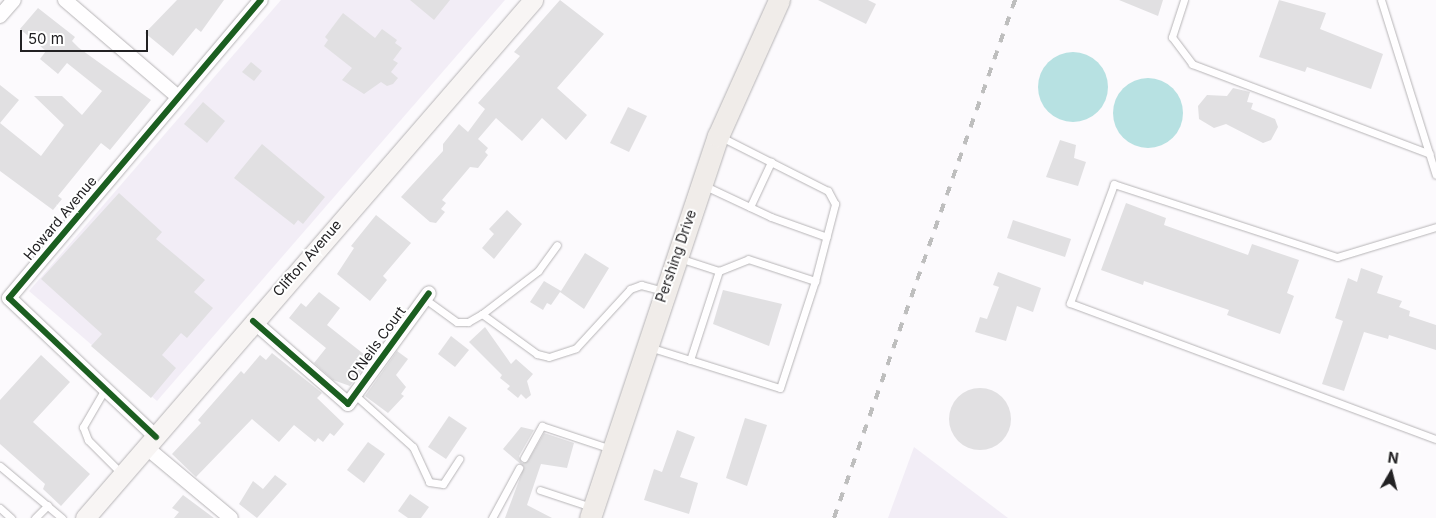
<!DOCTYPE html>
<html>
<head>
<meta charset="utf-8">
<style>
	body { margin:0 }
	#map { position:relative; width:1436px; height:518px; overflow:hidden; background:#fcfafd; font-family:Inter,sans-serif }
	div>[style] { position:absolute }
	.built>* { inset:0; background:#f2edf6 }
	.water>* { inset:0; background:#b7e1e2 }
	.round { border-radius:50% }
	.building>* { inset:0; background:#e1e0e2 }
	.roads { filter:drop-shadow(0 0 1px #b6b4b6) drop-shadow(0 0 1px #b6b4b6) }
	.service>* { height:7px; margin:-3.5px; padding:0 3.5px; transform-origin:3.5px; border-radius:3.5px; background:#fffeff }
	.minor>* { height:14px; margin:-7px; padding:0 7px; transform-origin:7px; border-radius:7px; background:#fffeff }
	.secondary>* { height:19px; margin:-9.5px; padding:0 9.5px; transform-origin:9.5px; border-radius:9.5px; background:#f8f5f4 }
	.primary>* { height:21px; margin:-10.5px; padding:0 10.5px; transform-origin:10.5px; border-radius:10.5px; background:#f0ece9 }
	.rail>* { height:4px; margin-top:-2px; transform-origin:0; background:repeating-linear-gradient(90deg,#bebebe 0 9px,transparent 0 18px) }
	.cycleway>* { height:6px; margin:-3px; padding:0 3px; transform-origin:3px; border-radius:3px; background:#1b5e20 }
	span { translate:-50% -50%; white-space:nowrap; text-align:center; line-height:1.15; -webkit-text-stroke:4px #fff; paint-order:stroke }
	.street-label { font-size:14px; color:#222123 }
	.north { position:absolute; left:1366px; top:448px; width:50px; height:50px; -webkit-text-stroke:4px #fff; paint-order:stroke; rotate:8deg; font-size:14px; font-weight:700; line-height:20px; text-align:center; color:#222123 }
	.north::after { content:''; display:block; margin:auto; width:18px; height:22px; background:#222123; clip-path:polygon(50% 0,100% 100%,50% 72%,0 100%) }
	.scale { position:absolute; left:20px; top:30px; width:128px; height:22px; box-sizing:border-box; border:2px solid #222123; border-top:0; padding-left:6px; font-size:15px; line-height:18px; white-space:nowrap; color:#222123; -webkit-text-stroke:4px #fff; paint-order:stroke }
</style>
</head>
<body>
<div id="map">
	<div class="built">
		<div style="clip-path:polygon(281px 0,505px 0,157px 401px,29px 291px)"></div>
		<div style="clip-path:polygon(914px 447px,1008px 518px,888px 518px)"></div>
	</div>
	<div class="water">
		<div class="round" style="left:1038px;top:52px;width:70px;height:70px"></div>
		<div class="round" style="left:1113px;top:78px;width:70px;height:70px"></div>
	</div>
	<div class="building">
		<div style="clip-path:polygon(177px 0,224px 0,201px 32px,196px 28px,173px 56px,145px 33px)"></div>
		<div style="clip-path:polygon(410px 0,450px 0,434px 20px)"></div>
		<div style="clip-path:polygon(560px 0,604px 34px,557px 88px,587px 115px,566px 140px,542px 118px,522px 141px,496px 118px,478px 139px,488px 148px,485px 152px,488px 155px,478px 168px,470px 167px,442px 200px,446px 203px,441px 209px,445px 212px,436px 223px,430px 222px,401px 197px,443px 151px,443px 144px,459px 124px,468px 132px,485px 109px,478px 103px,520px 56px,514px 52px)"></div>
		<div style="clip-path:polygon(818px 0,868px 0,876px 4px,866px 24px)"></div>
		<div style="clip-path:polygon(1119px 0,1163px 0,1158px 16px)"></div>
		<div style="clip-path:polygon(1279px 0,1326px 13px,1320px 29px,1383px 54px,1371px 89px,1307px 67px,1305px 72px,1259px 57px)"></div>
		<div style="clip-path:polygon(38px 8px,75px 37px,72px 41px,79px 48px,151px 100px,110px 150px,101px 143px,58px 196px,62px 199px,53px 210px,0 171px,0 85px,19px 100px,0 123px,41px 156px,64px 125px,34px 96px,62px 96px,82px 115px,102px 91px,67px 63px,58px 74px,40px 59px,46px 51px,20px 29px)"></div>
		<div style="clip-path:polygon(343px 13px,375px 38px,382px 29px,397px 40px,395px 43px,402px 48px,393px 60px,398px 63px,391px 72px,398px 78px,393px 84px,387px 86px,381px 82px,364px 94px,342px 80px,352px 68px,324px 46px,328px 40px,325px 37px)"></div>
		<div style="clip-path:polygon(251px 62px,262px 71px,254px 81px,242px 72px)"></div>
		<div style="clip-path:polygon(1233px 88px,1250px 92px,1247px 102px,1253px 103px,1251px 109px,1275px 119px,1278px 127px,1271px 140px,1263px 143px,1226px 124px,1214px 128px,1199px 119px,1198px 106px,1207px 95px,1227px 96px)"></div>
		<div style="clip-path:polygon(203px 102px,225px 121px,207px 143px,184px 124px)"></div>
		<div style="clip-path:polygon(628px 107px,647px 116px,629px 152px,610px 143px)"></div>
		<div style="clip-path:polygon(1060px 140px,1076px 145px,1074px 158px,1086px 162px,1078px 186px,1046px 177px)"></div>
		<div style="clip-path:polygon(262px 144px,325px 197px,303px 224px,298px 220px,294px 225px,234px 178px)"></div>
		<div style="clip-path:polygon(119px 193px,162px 232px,156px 239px,205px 280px,194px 292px,213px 308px,187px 338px,181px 333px,162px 355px,176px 368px,151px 398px,91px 346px,102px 334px,41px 279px)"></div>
		<div style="clip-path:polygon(1126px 203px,1166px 218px,1164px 225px,1248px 255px,1252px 244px,1299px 260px,1287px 293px,1294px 296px,1280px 334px,1227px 315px,1229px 310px,1144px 281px,1143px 285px,1101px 270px)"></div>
		<div style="clip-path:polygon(507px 210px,522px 224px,494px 259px,482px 248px,494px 234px,489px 229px)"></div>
		<div style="clip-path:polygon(376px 215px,411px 243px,383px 276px,387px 280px,370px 301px,337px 274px,354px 248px,351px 246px)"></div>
		<div style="clip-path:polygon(1013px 220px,1071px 239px,1065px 257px,1007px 238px)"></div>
		<div style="clip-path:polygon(585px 253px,609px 268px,584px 309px,560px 292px,551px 305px,547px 303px,543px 310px,530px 302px,544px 281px,561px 291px)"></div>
		<div style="clip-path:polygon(1361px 268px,1383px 276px,1377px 293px,1402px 301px,1399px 307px,1410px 311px,1409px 316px,1436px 325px,1436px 350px,1389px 335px,1388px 339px,1364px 332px,1344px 391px,1322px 384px,1343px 321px,1335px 318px,1348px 278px,1357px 282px)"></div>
		<div style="clip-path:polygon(998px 272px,1041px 288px,1033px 312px,1017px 306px,1006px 341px,975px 332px,980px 317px,987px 319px,999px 287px,993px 285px)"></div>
		<div style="clip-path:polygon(723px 290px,782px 304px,769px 346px,713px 324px)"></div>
		<div style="clip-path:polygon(319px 292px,340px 308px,327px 325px,370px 359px,350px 386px,333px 380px,314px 363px,326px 348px,289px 318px,301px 303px,306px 307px)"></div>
		<div style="clip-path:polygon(485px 327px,511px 364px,516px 359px,533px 374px,527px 381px,531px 395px,526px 399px,521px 394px,518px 398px,507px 389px,510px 386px,500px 378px,502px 375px,469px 342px)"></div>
		<div style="clip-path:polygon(451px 336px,469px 350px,455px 367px,438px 354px)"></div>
		<div style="clip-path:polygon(397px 351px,408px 359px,396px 375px,406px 387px,401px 394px,404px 396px,388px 413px,365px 396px)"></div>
		<div style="clip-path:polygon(272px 353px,322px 393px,317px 398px,344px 424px,334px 436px,330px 433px,323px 442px,318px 438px,315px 442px,294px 425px,279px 442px,252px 419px,196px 477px,172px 454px,201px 423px,198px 420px,241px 371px,244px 374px,260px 355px,266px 360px)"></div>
		<div style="clip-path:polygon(41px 355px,70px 382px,33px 422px,90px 474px,61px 506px,43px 489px,45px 484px,0 444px,0 400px)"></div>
		<div class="round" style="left:949px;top:388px;width:62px;height:62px"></div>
		<div style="clip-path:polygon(449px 416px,467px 428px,446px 459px,428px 447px)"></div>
		<div style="clip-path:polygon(745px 418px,767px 425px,747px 486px,726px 478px)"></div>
		<div style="clip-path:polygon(521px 427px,534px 430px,519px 456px,522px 463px,528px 461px,544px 433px,574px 443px,567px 468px,541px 464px,527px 505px,552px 518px,505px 518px,524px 467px,503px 449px)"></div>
		<div style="clip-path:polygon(677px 430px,695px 437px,680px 477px,698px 483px,689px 514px,644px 500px,654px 469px,662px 472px)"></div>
		<div style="clip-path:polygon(368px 442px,385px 454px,364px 483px,347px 470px)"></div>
		<div style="clip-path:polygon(275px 475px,287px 484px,257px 518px,239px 504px,253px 481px,263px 489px)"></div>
		<div style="clip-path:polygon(410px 494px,429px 507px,421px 518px,408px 518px,398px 511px)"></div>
		<div style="clip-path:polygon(183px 495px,214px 518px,174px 518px,179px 512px,172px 508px)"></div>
	</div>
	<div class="roads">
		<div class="service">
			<div style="left:1184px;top:0;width:39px;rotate:108deg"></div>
			<div style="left:1172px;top:37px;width:34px;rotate:53deg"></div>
			<div style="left:1192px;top:64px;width:254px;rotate:20.7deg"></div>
			<div style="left:1381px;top:0;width:183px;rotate:72.6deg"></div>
			<div style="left:703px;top:185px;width:75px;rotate:25.2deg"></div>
			<div style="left:771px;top:217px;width:59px;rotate:19.7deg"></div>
			<div style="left:750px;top:207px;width:50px;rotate:-65deg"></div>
			<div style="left:1436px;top:227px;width:103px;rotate:163.1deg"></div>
			<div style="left:1337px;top:257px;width:235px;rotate:-161.9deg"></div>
			<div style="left:1114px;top:184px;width:127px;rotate:110.3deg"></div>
			<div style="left:1070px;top:303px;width:390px;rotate:20.4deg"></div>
			<div style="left:679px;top:258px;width:42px;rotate:18deg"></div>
			<div style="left:425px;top:299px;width:39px;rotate:36deg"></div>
			<div style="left:457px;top:322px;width:11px"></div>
			<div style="left:468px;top:322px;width:16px;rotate:-30deg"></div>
			<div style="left:482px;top:314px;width:68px;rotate:36deg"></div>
			<div style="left:537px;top:354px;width:12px;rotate:14deg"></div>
			<div style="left:549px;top:357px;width:28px;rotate:-18deg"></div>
			<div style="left:576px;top:348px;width:80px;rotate:-47.5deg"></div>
			<div style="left:630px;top:289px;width:12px;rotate:-20deg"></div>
			<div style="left:641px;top:285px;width:24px;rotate:15deg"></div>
			<div style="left:482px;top:314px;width:71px;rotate:-37.5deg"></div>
			<div style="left:538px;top:271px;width:32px;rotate:-54deg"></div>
			<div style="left:649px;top:347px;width:137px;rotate:17.4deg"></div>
			<div style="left:780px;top:388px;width:113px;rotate:-71.9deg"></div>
			<div style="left:815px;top:281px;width:80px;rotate:-75.4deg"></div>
			<div style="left:835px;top:204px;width:15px;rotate:-118deg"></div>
			<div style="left:828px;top:191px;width:120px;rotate:-153.2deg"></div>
			<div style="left:690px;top:360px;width:94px;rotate:-72deg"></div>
			<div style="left:719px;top:271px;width:31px;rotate:-22deg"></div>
			<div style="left:748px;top:259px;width:71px;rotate:18.2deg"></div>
			<div style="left:105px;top:389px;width:44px;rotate:120.1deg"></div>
			<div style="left:83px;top:427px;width:14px;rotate:69deg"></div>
			<div style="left:88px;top:440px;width:47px;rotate:45deg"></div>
			<div style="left:355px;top:395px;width:78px;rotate:41.9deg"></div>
			<div style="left:413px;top:447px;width:38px;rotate:65deg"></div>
			<div style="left:429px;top:482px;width:14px;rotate:8deg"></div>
			<div style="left:443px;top:484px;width:30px;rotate:-57deg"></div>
			<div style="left:524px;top:458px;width:37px;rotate:-61deg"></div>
			<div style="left:542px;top:426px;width:73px;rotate:18.4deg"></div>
			<div style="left:0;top:466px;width:81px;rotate:40deg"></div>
			<div style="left:540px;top:490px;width:54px;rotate:18.4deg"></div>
			<div style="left:0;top:508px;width:15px;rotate:42deg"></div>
			<div style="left:35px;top:518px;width:18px;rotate:-45deg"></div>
			<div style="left:492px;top:518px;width:57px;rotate:-61.6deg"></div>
		</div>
		<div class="minor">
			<div style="left:65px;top:0;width:149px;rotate:40.6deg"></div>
			<div style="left:0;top:16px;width:21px;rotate:-49deg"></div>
			<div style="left:253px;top:321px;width:126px;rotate:41.1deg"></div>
			<div style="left:348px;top:404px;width:137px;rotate:-53.9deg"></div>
			<div style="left:156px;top:437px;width:202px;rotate:-136.6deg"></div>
			<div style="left:9px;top:298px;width:390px;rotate:-49.8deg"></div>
			<div style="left:147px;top:448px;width:109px;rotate:39.8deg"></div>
		</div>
		<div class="secondary">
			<div style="left:85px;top:518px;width:685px;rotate:-49.14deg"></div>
		</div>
		<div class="primary">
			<div style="left:590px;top:518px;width:403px;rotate:-71.5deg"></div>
			<div style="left:718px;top:136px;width:149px;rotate:-65.8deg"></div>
		</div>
	</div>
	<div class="rail">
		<div style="left:834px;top:518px;width:549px;rotate:-70.74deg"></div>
	</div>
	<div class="cycleway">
		<div style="left:253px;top:321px;width:126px;rotate:41.1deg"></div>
		<div style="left:348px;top:404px;width:137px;rotate:-53.9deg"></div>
		<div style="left:156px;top:437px;width:202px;rotate:-136.6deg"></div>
		<div style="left:9px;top:298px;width:390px;rotate:-49.8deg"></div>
	</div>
	<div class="street-label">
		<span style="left:60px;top:218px;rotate:-50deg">Howard Avenue</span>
		<span style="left:676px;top:256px;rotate:-71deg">Pershing Drive</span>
		<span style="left:307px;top:258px;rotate:-49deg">Clifton Avenue</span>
		<span style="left:376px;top:344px;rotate:-54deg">O'Neils Court</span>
	</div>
	<div class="north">N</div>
	<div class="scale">50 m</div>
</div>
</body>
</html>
